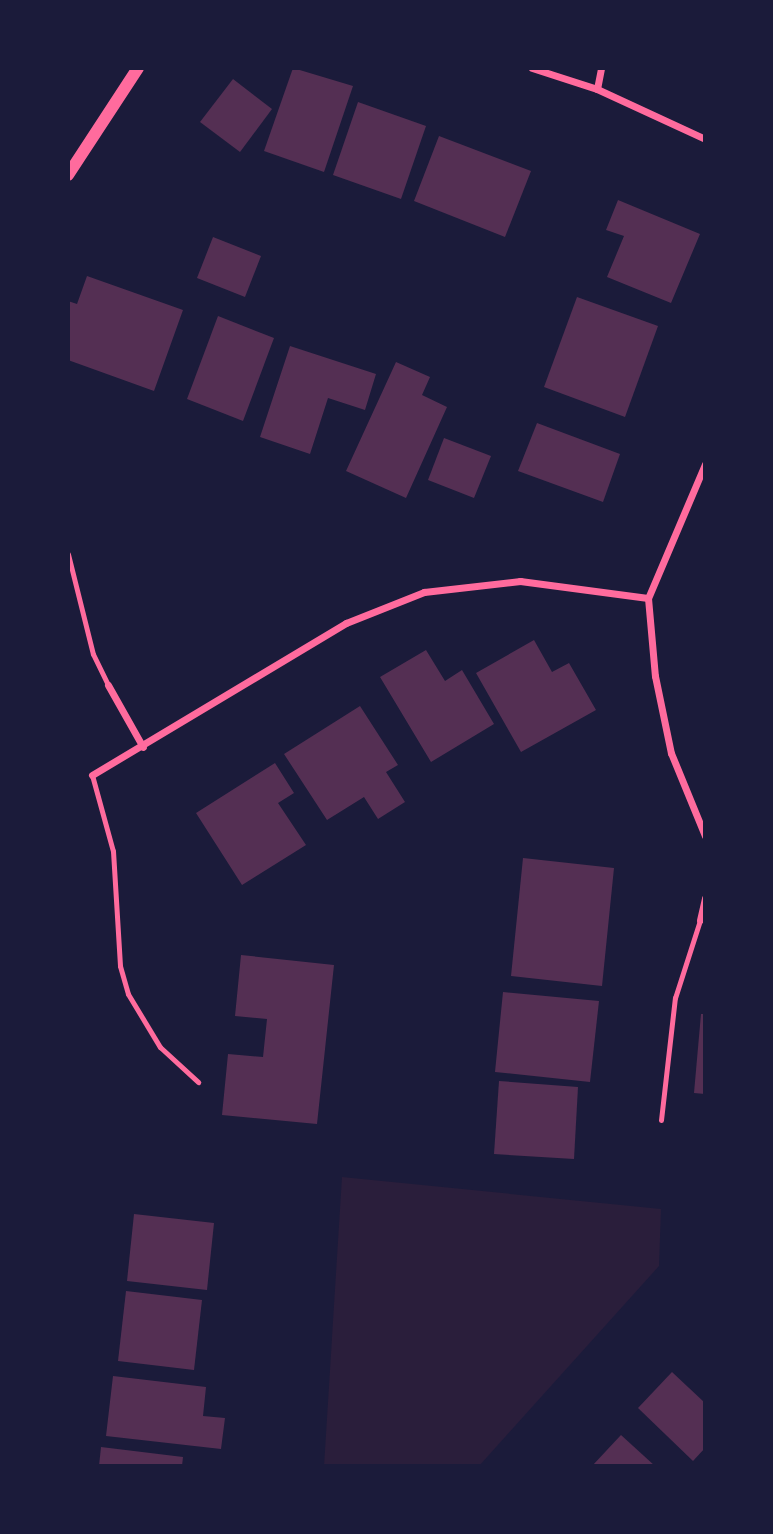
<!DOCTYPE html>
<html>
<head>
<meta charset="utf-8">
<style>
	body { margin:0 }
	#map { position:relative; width:773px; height:1534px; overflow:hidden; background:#1b1b3a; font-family:"Roboto Serif",serif }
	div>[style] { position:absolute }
	.green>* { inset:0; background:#2a1e3b }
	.building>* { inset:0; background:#542f53 }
	.service>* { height:5px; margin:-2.5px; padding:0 2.5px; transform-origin:2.5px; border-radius:2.5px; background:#ff6b9d }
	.minor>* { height:7px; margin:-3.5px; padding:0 3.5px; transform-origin:3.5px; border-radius:3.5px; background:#ff6b9d }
	.tertiary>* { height:12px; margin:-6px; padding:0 6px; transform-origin:6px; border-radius:6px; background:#ff6b9d }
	span { translate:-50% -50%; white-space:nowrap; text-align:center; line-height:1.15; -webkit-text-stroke:7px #1b1b3a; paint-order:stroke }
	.frame { position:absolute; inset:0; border:70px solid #1b1b3a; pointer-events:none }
</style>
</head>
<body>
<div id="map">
	<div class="green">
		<div style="clip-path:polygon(342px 1177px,661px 1209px,659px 1266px,479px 1466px,324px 1466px)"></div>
	</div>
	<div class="building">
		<div style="clip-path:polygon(293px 68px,353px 86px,324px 172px,264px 151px)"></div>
		<div style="clip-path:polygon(233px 79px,272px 109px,240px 152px,200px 122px)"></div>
		<div style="clip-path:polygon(358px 102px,426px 126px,401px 199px,333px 175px)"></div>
		<div style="clip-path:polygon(439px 136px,531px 171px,505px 237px,414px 201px)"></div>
		<div style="clip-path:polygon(618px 200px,700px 234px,671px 303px,607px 277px,624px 236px,606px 230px)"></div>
		<div style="clip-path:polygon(213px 237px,261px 256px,245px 297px,197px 278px)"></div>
		<div style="clip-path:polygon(87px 276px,183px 310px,154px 391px,68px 360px,68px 301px,77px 304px)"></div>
		<div style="clip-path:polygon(577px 297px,658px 326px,625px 417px,544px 387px)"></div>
		<div style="clip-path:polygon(218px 316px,274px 338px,243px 421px,187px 399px)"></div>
		<div style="clip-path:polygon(290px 346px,376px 374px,365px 410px,328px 398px,310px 454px,260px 437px)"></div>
		<div style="clip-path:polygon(396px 362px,430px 377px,422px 395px,447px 407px,406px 498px,346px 471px)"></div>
		<div style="clip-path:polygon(537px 423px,620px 454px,603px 502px,518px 471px)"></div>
		<div style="clip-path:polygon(444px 438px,491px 456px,474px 498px,428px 480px)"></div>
		<div style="clip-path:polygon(534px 640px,552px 672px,569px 663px,596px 710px,521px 752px,476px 673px)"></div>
		<div style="clip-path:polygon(426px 650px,445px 681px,462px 670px,494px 724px,431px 762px,380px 677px)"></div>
		<div style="clip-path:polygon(360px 706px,398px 765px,386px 772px,405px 802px,378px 819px,364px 797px,327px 820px,284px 754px)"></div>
		<div style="clip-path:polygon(275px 763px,294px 793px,278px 803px,306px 845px,242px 885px,196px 813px)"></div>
		<div style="clip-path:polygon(523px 858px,614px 868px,602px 986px,511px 976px)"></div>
		<div style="clip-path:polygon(241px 955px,334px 965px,317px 1124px,222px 1115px,228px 1054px,263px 1057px,267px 1019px,235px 1016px)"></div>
		<div style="clip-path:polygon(503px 992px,599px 1001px,590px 1082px,495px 1072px)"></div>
		<div style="clip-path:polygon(701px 1014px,705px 1014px,705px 1094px,694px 1093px)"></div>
		<div style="clip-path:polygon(499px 1081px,578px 1087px,574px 1159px,494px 1154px)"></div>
		<div style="clip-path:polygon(134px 1214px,214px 1223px,207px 1290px,127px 1281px)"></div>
		<div style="clip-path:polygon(126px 1291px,202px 1300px,194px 1370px,118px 1361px)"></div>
		<div style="clip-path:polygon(672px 1372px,705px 1403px,705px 1448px,693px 1461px,638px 1408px)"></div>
		<div style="clip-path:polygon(113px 1376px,206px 1387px,203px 1416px,225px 1418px,221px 1449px,106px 1436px)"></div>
		<div style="clip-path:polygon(621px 1435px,655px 1466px,592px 1466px)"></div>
		<div style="clip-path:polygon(101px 1447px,183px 1457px,182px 1466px,99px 1466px)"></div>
	</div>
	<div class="service">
		<div style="left:68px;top:554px;width:103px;rotate:76deg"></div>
		<div style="left:93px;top:654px;width:34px;rotate:64deg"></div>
		<div style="left:92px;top:775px;width:79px;rotate:74.6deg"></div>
		<div style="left:113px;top:851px;width:115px;rotate:86.5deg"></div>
		<div style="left:120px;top:966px;width:29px;rotate:74deg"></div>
		<div style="left:128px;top:994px;width:62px;rotate:58.9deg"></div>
		<div style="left:160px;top:1047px;width:52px;rotate:42.6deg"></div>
		<div style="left:661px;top:1120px;width:123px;rotate:-83.5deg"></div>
		<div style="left:675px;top:998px;width:82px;rotate:-72.2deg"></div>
	</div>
	<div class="minor">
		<div style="left:532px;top:68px;width:68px;rotate:17.9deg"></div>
		<div style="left:597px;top:89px;width:119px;rotate:24.8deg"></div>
		<div style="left:597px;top:89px;width:21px;rotate:-79deg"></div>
		<div style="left:705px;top:464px;width:146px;rotate:113deg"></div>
		<div style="left:648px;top:598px;width:78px;rotate:84.9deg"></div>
		<div style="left:655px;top:676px;width:79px;rotate:78.3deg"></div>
		<div style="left:671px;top:753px;width:90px;rotate:67.7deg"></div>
		<div style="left:108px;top:685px;width:71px;rotate:60.6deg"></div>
		<div style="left:92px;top:775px;width:296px;rotate:-30.9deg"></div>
		<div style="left:346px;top:623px;width:84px;rotate:-21.7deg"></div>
		<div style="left:424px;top:592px;width:97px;rotate:-6.5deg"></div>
		<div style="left:520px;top:581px;width:129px;rotate:7.6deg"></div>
		<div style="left:700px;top:920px;width:23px;rotate:-77deg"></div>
	</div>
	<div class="tertiary">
		<div style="left:68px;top:175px;width:128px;rotate:-56.8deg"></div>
	</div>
	<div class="frame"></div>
</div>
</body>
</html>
